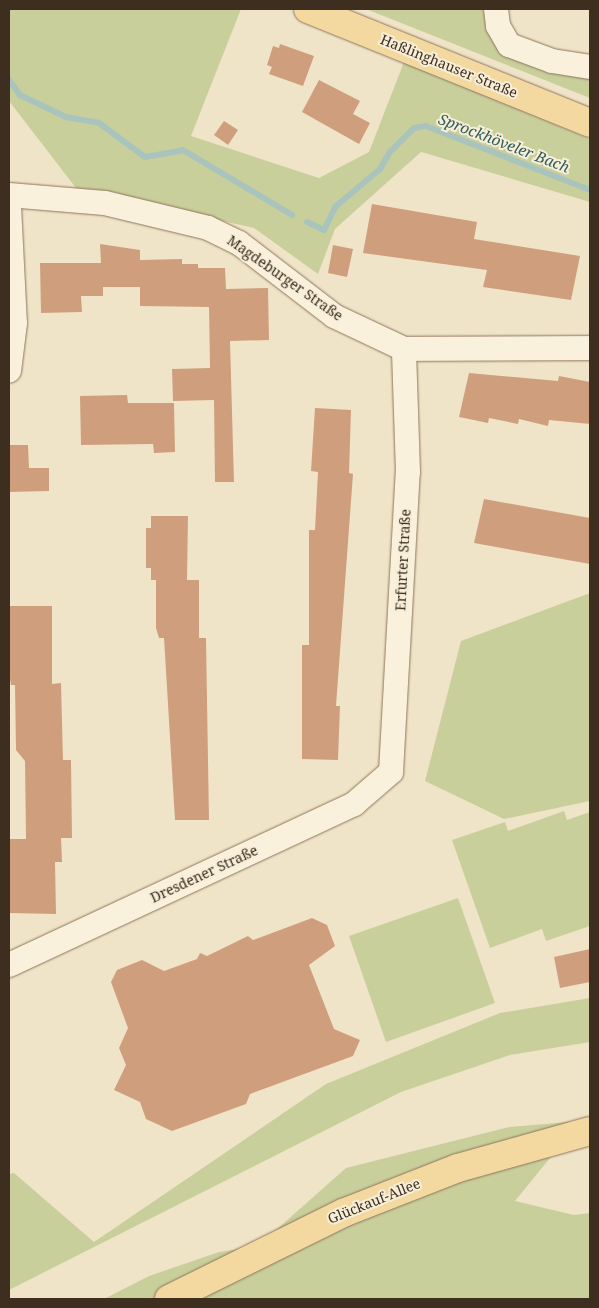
<!DOCTYPE html>
<html>
<head>
<meta charset="utf-8">
<style>
	body { margin:0 }
	#map { position:relative; width:599px; height:1308px; overflow:hidden; background:#f0e4c8; font-family:"Noto Serif",serif }
	div>[style] { position:absolute }
	.green>* { inset:0; background:#c9cf9b }
	.stream>* { height:6px; margin:-3px; padding:0 3px; transform-origin:3px; border-radius:3px; background:#a9c4bc }
	.building>* { inset:0; background:#cf9f7d }
	.roads { filter:drop-shadow(0 0 1px #8d765c) drop-shadow(0 0 1px #8d765c) }
	.minor>* { height:24px; margin:-12px; padding:0 12px; transform-origin:12px; border-radius:12px; background:#faf1dc }
	.major>* { height:28px; margin:-14px; padding:0 14px; transform-origin:14px; border-radius:14px; background:#f3d9a0 }
	span { translate:-50% -50%; white-space:nowrap; text-align:center; line-height:1.15; -webkit-text-stroke:4px #f7eed8; paint-order:stroke }
	.street-label { font-size:14px; color:#3d2e20 }
	.water-label { font-size:15px; color:#2f5d5a; font-style:italic }
	.frame { position:absolute; inset:0; border:10px solid #3d2e20; pointer-events:none }
</style>
</head>
<body>
<div id="map">
	<div class="green">
		<div style="clip-path:polygon(9px 9px,241px 9px,191px 136px,319px 178px,369px 152px,404px 62px,590px 139px,590px 202px,421px 152px,335px 229px,318px 274px,254px 228px,76px 188px,9px 101px)"></div>
		<div style="clip-path:polygon(366px 9px,492px 9px,494px 28px,590px 71px,590px 98px)"></div>
		<div style="clip-path:polygon(590px 593px,590px 801px,504px 819px,425px 781px,461px 641px)"></div>
		<div style="clip-path:polygon(564px 811px,567px 820px,590px 812px,590px 926px,546px 941px,542px 929px,490px 948px,452px 840px,505px 822px,508px 831px)"></div>
		<div style="clip-path:polygon(458px 898px,495px 1003px,386px 1042px,349px 936px)"></div>
		<div style="clip-path:polygon(590px 998px,590px 1042px,510px 1055px,401px 1092px,9px 1290px,9px 1174px,14px 1173px,94px 1242px,326px 1084px,500px 1013px)"></div>
		<div style="clip-path:polygon(580px 1121px,515px 1201px,574px 1215px,590px 1213px,590px 1299px,104px 1299px,149px 1276px,219px 1252px,258px 1246px,346px 1168px,509px 1127px)"></div>
	</div>
	<div class="stream">
		<div style="left:9px;top:80px;width:19px;rotate:54deg"></div>
		<div style="left:20px;top:95px;width:51px;rotate:25.6deg"></div>
		<div style="left:66px;top:117px;width:34px;rotate:10deg"></div>
		<div style="left:99px;top:123px;width:57px;rotate:36.5deg"></div>
		<div style="left:145px;top:157px;width:39px;rotate:-10deg"></div>
		<div style="left:183px;top:150px;width:127px;rotate:30.8deg"></div>
		<div style="left:307px;top:222px;width:19px;rotate:25deg"></div>
		<div style="left:324px;top:230px;width:25px;rotate:-64deg"></div>
		<div style="left:335px;top:207px;width:59px;rotate:-40.2deg"></div>
		<div style="left:380px;top:169px;width:20px;rotate:-60deg"></div>
		<div style="left:390px;top:152px;width:34px;rotate:-45deg"></div>
		<div style="left:414px;top:128px;width:12px;rotate:-9deg"></div>
		<div style="left:426px;top:126px;width:176px;rotate:21.3deg"></div>
	</div>
	<div class="building">
		<div style="clip-path:polygon(280px 44px,314px 56px,303px 86px,269px 74px,272px 67px,267px 65px,273px 46px,279px 48px)"></div>
		<div style="clip-path:polygon(319px 80px,360px 101px,353px 114px,370px 123px,359px 144px,302px 112px)"></div>
		<div style="clip-path:polygon(224px 121px,238px 130px,228px 145px,214px 135px)"></div>
		<div style="clip-path:polygon(372px 204px,477px 222px,474px 239px,580px 256px,571px 300px,483px 287px,487px 270px,363px 253px)"></div>
		<div style="clip-path:polygon(100px 244px,140px 250px,140px 260px,182px 259px,182px 264px,198px 264px,198px 268px,225px 268px,226px 289px,268px 288px,269px 340px,230px 341px,234px 482px,215px 482px,214px 400px,173px 401px,172px 369px,210px 368px,209px 307px,140px 306px,140px 287px,103px 287px,103px 296px,81px 296px,82px 312px,41px 313px,40px 263px,101px 263px)"></div>
		<div style="clip-path:polygon(333px 245px,353px 249px,347px 277px,328px 273px)"></div>
		<div style="clip-path:polygon(469px 373px,558px 381px,559px 376px,590px 382px,590px 424px,549px 420px,548px 426px,519px 419px,518px 424px,489px 418px,488px 423px,459px 417px)"></div>
		<div style="clip-path:polygon(127px 395px,128px 403px,174px 403px,175px 452px,154px 453px,153px 444px,81px 445px,80px 396px)"></div>
		<div style="clip-path:polygon(315px 408px,351px 410px,349px 473px,353px 474px,336px 706px,340px 706px,338px 760px,302px 759px,302px 645px,309px 645px,309px 530px,315px 530px,318px 472px,311px 471px)"></div>
		<div style="clip-path:polygon(9px 445px,28px 445px,29px 468px,49px 468px,49px 491px,9px 492px)"></div>
		<div style="clip-path:polygon(484px 499px,590px 518px,590px 564px,474px 543px)"></div>
		<div style="clip-path:polygon(151px 516px,188px 516px,187px 580px,199px 580px,199px 638px,206px 638px,209px 820px,175px 820px,164px 638px,159px 638px,156px 628px,156px 580px,151px 580px,151px 568px,146px 568px,146px 528px,151px 528px)"></div>
		<div style="clip-path:polygon(9px 606px,52px 606px,52px 684px,61px 683px,63px 760px,71px 760px,72px 838px,61px 838px,62px 862px,55px 862px,56px 914px,9px 913px,9px 839px,26px 839px,25px 761px,16px 750px,15px 685px,11px 685px,9px 673px)"></div>
		<div style="clip-path:polygon(312px 918px,327px 925px,335px 946px,309px 965px,334px 1029px,360px 1040px,353px 1056px,250px 1094px,246px 1104px,172px 1131px,146px 1119px,140px 1102px,114px 1090px,126px 1065px,119px 1048px,128px 1028px,111px 982px,117px 970px,142px 960px,164px 971px,197px 959px,200px 953px,207px 956px,248px 936px,253px 940px)"></div>
		<div style="clip-path:polygon(590px 949px,590px 982px,560px 988px,554px 957px)"></div>
	</div>
	<div class="roads">
		<div class="minor">
			<div style="left:496px;top:9px;width:17px;rotate:83deg"></div>
			<div style="left:498px;top:26px;width:22px;rotate:60deg"></div>
			<div style="left:509px;top:45px;width:46px;rotate:20.4deg"></div>
			<div style="left:552px;top:61px;width:38px;rotate:9deg"></div>
			<div style="left:9px;top:195px;width:96px;rotate:4.8deg"></div>
			<div style="left:105px;top:203px;width:106px;rotate:13.6deg"></div>
			<div style="left:208px;top:228px;width:34px;rotate:26deg"></div>
			<div style="left:239px;top:243px;width:120px;rotate:37.5deg"></div>
			<div style="left:334px;top:316px;width:77px;rotate:25.2deg"></div>
			<div style="left:404px;top:349px;width:186px;rotate:-0.3deg"></div>
			<div style="left:9px;top:206px;width:117px;rotate:87.1deg"></div>
			<div style="left:15px;top:323px;width:48px;rotate:97.1deg"></div>
			<div style="left:9px;top:965px;width:381px;rotate:-25deg"></div>
			<div style="left:354px;top:804px;width:49px;rotate:-40.9deg"></div>
			<div style="left:391px;top:772px;width:300px;rotate:-86.8deg"></div>
			<div style="left:408px;top:472px;width:123px;rotate:-91.9deg"></div>
		</div>
		<div class="major">
			<div style="left:308px;top:9px;width:304px;rotate:22deg"></div>
			<div style="left:169px;top:1299px;width:194px;rotate:-26.3deg"></div>
			<div style="left:343px;top:1213px;width:123px;rotate:-21.4deg"></div>
			<div style="left:458px;top:1168px;width:137px;rotate:-15.7deg"></div>
		</div>
	</div>
	<div class="street-label">
		<span style="left:449px;top:66px;rotate:22deg">Haßlinghauser Straße</span>
		<span style="left:285px;top:278px;rotate:35deg">Magdeburger Straße</span>
		<span style="left:403px;top:560px;rotate:-87deg">Erfurter Straße</span>
		<span style="left:204px;top:874px;rotate:-25deg">Dresdener Straße</span>
		<span style="left:374px;top:1201px;rotate:-22deg">Glückauf-Allee</span>
	</div>
	<div class="water-label">
		<span style="left:504px;top:143px;rotate:21deg">Sprockhöveler Bach</span>
	</div>
	<div class="frame"></div>
</div>
</body>
</html>
